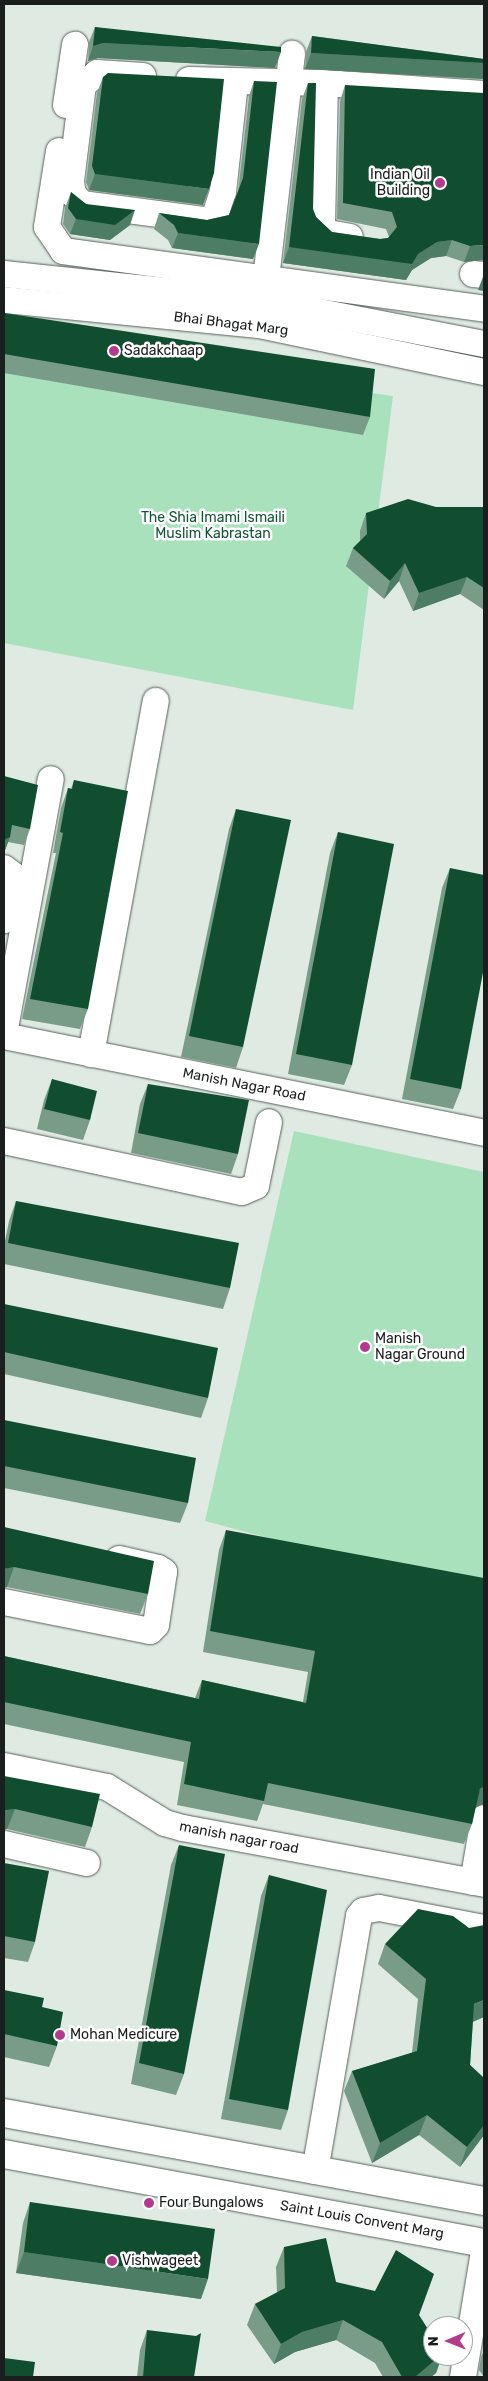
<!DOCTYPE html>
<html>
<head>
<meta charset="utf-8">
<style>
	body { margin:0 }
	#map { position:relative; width:488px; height:2381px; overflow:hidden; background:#deeae2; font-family:Rubik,sans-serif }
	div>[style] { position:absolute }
	.green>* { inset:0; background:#a9e1bd }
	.roads { filter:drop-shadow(0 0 1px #56605a) drop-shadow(0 0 1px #56605a) }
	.minor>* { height:26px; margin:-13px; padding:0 13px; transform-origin:13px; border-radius:13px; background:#fff }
	.secondary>* { height:28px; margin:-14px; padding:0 14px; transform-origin:14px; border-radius:14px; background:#fff }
	.wall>* { inset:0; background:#789c88 }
	.shaded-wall>* { inset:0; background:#4e7d65 }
	.building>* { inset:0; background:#114e2f }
	.dots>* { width:14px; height:14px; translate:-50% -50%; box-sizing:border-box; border:2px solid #fff; border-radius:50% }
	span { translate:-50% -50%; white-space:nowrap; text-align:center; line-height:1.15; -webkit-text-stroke:5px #fff; paint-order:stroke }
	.poi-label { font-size:14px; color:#1a1e1c }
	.right { translate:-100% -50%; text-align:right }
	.left { translate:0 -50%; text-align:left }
	.street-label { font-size:14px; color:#1a1e1c }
	.park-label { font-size:14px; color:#125735 }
	.frame { position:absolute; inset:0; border:5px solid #1a1e1c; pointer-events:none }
	.north { position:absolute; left:423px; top:2316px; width:50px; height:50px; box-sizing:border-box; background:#fff; border:1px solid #a3a5a4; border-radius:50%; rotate:269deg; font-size:14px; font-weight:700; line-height:20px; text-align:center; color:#1a1e1c }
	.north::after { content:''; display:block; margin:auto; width:18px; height:22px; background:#b43a8d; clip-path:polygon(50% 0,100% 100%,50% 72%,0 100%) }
</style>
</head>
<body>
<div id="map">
	<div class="green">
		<div style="clip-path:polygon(4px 340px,393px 396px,353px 710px,4px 643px)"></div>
		<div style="clip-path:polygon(294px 1131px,484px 1172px,484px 1595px,205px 1521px)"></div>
	</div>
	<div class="roads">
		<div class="minor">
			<div style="left:143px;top:76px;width:46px;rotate:-176.3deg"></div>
			<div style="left:97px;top:73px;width:18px;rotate:139deg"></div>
			<div style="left:83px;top:85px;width:98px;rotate:97.1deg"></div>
			<div style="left:71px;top:182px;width:12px;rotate:81deg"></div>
			<div style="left:73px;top:194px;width:13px;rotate:48deg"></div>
			<div style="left:82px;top:204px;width:122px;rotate:7.5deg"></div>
			<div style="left:203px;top:220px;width:11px;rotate:-5deg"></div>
			<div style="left:214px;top:219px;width:28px;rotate:-72deg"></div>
			<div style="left:223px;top:192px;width:110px;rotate:-83.7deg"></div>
			<div style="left:189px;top:80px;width:136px;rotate:1.3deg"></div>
			<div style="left:325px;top:83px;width:159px;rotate:4deg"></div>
			<div style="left:325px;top:83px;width:142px;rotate:91.2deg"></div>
			<div style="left:322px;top:225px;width:10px;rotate:53deg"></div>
			<div style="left:328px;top:233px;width:22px;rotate:10deg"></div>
			<div style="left:66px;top:105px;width:61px;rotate:-81.5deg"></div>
			<div style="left:59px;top:151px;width:77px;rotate:99deg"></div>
			<div style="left:47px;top:227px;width:29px;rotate:56deg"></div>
			<div style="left:63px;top:251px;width:425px;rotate:7.8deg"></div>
			<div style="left:4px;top:274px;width:260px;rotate:6deg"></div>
			<div style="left:263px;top:301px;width:225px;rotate:11deg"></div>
			<div style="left:473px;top:274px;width:11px;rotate:5deg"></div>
			<div style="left:264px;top:296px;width:244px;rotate:-83.4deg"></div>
			<div style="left:4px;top:300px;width:256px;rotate:5.6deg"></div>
			<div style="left:259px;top:325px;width:230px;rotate:11.8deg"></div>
			<div style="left:4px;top:868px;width:11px;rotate:38deg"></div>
			<div style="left:13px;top:875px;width:46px;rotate:101.3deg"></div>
			<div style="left:4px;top:1034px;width:259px;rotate:-79.6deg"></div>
			<div style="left:4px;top:1036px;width:490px;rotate:11.4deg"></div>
			<div style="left:91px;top:1054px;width:359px;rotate:-79.6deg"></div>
			<div style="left:4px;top:1141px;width:243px;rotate:12.1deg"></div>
			<div style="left:242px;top:1192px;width:15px;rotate:-23deg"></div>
			<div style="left:256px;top:1186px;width:65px;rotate:-78.5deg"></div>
			<div style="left:4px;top:1602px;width:149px;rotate:11.2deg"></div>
			<div style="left:150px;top:1631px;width:8px;rotate:-45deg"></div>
			<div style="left:156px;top:1625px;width:54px;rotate:-81.4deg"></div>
			<div style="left:164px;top:1572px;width:7px;rotate:-146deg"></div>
			<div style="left:158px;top:1568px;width:40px;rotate:-167deg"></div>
			<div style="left:4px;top:1766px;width:105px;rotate:11.5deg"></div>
			<div style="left:107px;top:1787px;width:68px;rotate:31.8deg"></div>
			<div style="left:165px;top:1823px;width:19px;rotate:16deg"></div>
			<div style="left:183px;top:1828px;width:306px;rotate:10.5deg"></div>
			<div style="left:4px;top:1844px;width:85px;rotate:12.9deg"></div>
			<div style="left:473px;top:1882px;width:65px;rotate:-80.2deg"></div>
			<div style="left:315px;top:2171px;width:259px;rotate:-80.2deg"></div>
			<div style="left:359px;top:1916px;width:6px;rotate:-51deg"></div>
			<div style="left:363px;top:1911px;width:16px;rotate:-11deg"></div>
			<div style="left:379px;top:1908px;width:107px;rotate:10.8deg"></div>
			<div style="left:463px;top:2377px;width:127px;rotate:-80.5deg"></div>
		</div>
		<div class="secondary">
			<div style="left:4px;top:2113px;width:488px;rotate:10.4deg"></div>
			<div style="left:4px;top:2154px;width:488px;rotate:10.5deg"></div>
		</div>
	</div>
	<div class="wall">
		<div style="clip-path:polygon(95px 27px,275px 68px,98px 58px,88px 61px,89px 42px)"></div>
		<div style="clip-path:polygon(312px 36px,484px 59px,484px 79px,305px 69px,306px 52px)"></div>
		<div style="clip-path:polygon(103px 77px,203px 205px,89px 190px,86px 182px,97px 93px)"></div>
		<div style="clip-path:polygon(254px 81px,253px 259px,172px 248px,168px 240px,154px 229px,159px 213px,207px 220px,229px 215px,238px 192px,249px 96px)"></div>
		<div style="clip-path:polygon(308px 83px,313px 209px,316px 217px,332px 232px,380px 239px,388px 238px,389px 237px,386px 229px,337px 219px,340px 101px,345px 85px,484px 260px,464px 262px,446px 256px,431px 258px,412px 270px,406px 280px,283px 263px,302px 99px)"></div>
		<div style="clip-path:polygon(71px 192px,86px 204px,130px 225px,110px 240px,70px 234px,63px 224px,65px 208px)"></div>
		<div style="clip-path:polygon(4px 313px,370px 417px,363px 435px,4px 373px)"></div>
		<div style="clip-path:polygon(436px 507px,484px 507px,484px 610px,460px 594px,413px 611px,399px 581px,384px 599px,346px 566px,353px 548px,360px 541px,360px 531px,366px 513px)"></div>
		<div style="clip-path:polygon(4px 776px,30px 829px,24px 845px,8px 842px,4px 853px)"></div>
		<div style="clip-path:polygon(74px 780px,88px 1009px,80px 1029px,22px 1019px,56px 853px,53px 853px,61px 808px,68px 788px,71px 789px)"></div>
		<div style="clip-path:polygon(236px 809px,243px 1047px,236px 1068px,181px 1057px,229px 829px)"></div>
		<div style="clip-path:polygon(338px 832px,352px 1065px,344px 1085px,288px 1074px,330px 853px)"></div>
		<div style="clip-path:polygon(450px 868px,461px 1089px,453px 1109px,402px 1099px,442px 888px)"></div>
		<div style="clip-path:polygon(52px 1079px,90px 1120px,83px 1140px,37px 1129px,44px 1100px)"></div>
		<div style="clip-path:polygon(148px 1084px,238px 1154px,231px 1174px,131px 1153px,140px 1104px)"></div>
		<div style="clip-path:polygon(16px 1201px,230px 1288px,223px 1309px,4px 1264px,4px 1246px,9px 1221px)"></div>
		<div style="clip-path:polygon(4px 1304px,208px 1398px,201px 1418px,4px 1374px)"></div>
		<div style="clip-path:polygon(4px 1420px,188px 1503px,180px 1523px,4px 1488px)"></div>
		<div style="clip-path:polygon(4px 1527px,148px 1594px,140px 1614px,7px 1587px)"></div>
		<div style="clip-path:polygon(226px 1530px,475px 1808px,472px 1824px,464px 1844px,263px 1804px,257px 1821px,177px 1805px,184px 1762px,4px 1724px,4px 1656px,195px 1698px,202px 1680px,303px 1702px,308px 1672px,203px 1652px,219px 1550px)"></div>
		<div style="clip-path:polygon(4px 1776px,92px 1827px,85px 1847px,7px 1829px)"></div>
		<div style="clip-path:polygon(179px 1845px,184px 2074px,176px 2095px,131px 2084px,171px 1865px)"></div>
		<div style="clip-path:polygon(4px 1863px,35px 1942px,28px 1962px,4px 1958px)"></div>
		<div style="clip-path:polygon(269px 1875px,288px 2110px,281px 2130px,221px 2119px,261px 1896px)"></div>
		<div style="clip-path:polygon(385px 1944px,484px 2017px,473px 2022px,470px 2065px,484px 2078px,484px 2135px,460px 2167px,419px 2135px,372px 2163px,344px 2091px,352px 2071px,412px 2053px,418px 1999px,378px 1964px)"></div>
		<div style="clip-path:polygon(4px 1990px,42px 2007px,57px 2046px,49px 2067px,4px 2057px)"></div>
		<div style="clip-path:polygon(30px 2202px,201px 2299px,16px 2273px,23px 2223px)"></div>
		<div style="clip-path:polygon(284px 2247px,336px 2282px,419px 2315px,433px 2356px,442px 2356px,436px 2373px,431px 2377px,383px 2377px,375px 2363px,336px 2340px,295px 2352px,274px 2364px,247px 2325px,255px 2304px,277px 2293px,276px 2267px)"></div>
		<div style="clip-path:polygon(147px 2330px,194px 2377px,137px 2377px,140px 2350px)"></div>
		<div style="clip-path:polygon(484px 2350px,484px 2377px,479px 2370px,481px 2357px)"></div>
	</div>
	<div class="shaded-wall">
		<div style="clip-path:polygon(103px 43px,281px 52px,275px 68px,98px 58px,88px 61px,93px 46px)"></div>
		<div style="clip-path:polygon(311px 53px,484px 63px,484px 79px,305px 69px)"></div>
		<div style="clip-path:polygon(95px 174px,209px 189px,203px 205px,89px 190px)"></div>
		<div style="clip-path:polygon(135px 210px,130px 225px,110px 240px,70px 234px,76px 219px)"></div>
		<div style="clip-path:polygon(178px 233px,259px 244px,253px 259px,172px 248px)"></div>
		<div style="clip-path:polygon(452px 240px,446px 256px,431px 258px,412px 270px,406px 280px,283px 263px,289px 247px,418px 254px,437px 242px)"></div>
		<div style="clip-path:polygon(484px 245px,484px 260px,464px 262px,470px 246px)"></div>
		<div style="clip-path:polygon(484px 274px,484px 291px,478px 290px)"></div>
		<div style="clip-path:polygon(405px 563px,399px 581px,384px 599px,390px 581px)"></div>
		<div style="clip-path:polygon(467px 577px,460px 594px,413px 611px,419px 593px)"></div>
		<div style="clip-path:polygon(10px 837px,4px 853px,4px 840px)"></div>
		<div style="clip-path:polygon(14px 1567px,7px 1587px,4px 1588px,4px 1569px)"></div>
		<div style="clip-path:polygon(484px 1787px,484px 1804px,472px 1809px,480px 1789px)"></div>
		<div style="clip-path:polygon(15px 1809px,7px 1829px,4px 1830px,4px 1812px,6px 1810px)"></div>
		<div style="clip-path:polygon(484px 2000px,484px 2017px,467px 2024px,474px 2004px)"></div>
		<div style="clip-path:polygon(427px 2115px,419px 2135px,372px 2163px,380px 2143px)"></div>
		<div style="clip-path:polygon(484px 2125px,484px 2135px,460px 2167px,467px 2147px)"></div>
		<div style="clip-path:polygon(24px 2252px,208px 2279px,201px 2299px,16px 2273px)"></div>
		<div style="clip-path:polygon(343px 2320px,336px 2340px,295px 2352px,274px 2364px,281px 2344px,302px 2332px)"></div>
		<div style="clip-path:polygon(440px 2356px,442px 2356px,436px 2373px,431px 2377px,415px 2377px)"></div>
	</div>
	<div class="building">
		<div style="clip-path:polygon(95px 27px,281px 47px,281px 52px,103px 43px,93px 46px)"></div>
		<div style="clip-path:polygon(312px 36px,484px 59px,484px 63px,311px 53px)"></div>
		<div style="clip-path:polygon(108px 73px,224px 79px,214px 173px,209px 189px,95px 174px,92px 166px,103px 77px)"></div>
		<div style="clip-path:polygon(254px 81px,277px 82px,259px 244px,178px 233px,174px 225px,159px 213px,207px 220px,229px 215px,243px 178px)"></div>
		<div style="clip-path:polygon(308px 83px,316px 83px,313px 209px,316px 217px,332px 232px,380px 239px,388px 238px,397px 227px,392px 212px,343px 203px,345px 85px,484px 93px,484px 245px,470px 246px,452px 240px,437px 242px,418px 254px,412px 264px,289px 247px)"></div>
		<div style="clip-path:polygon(71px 192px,86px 204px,135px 210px,115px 225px,76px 219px,68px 208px)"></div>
		<div style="clip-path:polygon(4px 313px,375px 369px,370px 417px,4px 354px)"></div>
		<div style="clip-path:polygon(408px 499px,436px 507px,484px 507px,484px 588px,467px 577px,419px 593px,405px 563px,390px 581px,353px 548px,367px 534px,366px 513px)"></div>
		<div style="clip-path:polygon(4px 776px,38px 785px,30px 829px,12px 825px,10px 837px,4px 840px)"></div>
		<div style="clip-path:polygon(74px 780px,128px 791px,88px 1009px,30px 999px,63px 833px,60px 832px,68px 788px,72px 789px)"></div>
		<div style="clip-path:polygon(236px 809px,291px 820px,243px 1047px,189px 1036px)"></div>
		<div style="clip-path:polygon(338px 832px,394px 844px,352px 1065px,296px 1054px)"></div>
		<div style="clip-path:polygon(450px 868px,484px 875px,484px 967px,461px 1089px,410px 1079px)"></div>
		<div style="clip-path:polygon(52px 1079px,97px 1091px,90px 1120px,44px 1109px)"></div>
		<div style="clip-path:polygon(148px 1084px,249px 1100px,238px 1154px,138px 1133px)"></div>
		<div style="clip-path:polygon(16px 1201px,239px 1243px,230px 1288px,8px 1243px)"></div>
		<div style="clip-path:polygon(4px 1304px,218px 1348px,208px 1398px,4px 1352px)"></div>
		<div style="clip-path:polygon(4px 1420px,196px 1458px,188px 1503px,4px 1466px)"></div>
		<div style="clip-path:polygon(4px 1527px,154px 1561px,148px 1594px,14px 1567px,4px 1569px)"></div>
		<div style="clip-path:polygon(226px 1530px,484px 1578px,484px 1787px,480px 1789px,472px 1824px,268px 1783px,264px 1801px,184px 1784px,191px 1742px,4px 1702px,4px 1656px,199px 1699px,202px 1680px,306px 1703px,315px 1651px,210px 1631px)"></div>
		<div style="clip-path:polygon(4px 1776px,100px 1794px,92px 1827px,15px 1809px,6px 1810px,4px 1812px)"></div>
		<div style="clip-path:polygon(179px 1845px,225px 1854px,184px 2074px,139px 2063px)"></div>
		<div style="clip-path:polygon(4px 1863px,49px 1871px,35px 1942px,4px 1936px)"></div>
		<div style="clip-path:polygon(269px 1875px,327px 1890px,288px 2110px,229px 2099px)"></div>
		<div style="clip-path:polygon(418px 1909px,453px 1916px,469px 1928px,484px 1925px,484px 2000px,474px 2004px,470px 2065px,484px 2078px,484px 2125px,467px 2147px,427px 2115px,380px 2143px,352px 2071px,417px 2051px,426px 1979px,385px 1944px)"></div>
		<div style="clip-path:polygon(4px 1990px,44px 1998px,42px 2007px,63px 2012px,57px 2046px,4px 2034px)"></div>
		<div style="clip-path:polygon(30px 2202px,215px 2229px,208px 2279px,24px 2252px)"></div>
		<div style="clip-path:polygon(326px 2238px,336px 2282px,375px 2291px,396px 2250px,434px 2274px,419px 2315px,433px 2337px,433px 2356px,440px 2356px,415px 2377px,402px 2377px,382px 2342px,343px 2320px,302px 2332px,281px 2344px,255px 2304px,285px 2288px,284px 2247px)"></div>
		<div style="clip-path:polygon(147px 2330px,196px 2336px,201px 2333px,194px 2377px,143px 2377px)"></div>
		<div style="clip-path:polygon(4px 2358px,35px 2362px,33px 2377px,4px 2377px)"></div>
	</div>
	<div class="dots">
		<div style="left:440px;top:183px;background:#b43a8d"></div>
		<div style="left:114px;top:351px;background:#b43a8d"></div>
		<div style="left:365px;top:1347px;background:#b43a8d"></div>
		<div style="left:60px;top:2035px;background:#b43a8d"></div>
		<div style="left:149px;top:2203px;background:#b43a8d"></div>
		<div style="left:112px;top:2261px;background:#b43a8d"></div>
	</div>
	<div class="poi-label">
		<span class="right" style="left:430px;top:183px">Indian Oil<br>Building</span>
		<span class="left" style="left:124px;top:351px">Sadakchaap</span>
		<span class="left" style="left:375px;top:1347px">Manish<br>Nagar Ground</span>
		<span class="left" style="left:70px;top:2035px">Mohan Medicure</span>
		<span class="left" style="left:159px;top:2203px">Four Bungalows</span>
		<span class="left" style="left:122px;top:2261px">Vishwageet</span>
	</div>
	<div class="street-label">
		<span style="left:231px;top:324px;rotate:7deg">Bhai Bhagat Marg</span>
		<span style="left:244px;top:1085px;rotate:11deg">Manish Nagar Road</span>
		<span style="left:239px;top:1838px;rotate:11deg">manish nagar road</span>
		<span style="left:362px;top:2220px;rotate:10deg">Saint Louis Convent Marg</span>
	</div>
	<div class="park-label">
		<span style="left:213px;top:526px">The Shia Imami Ismaili<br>Muslim Kabrastan</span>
	</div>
	<div class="frame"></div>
	<div class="north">N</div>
</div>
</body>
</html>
